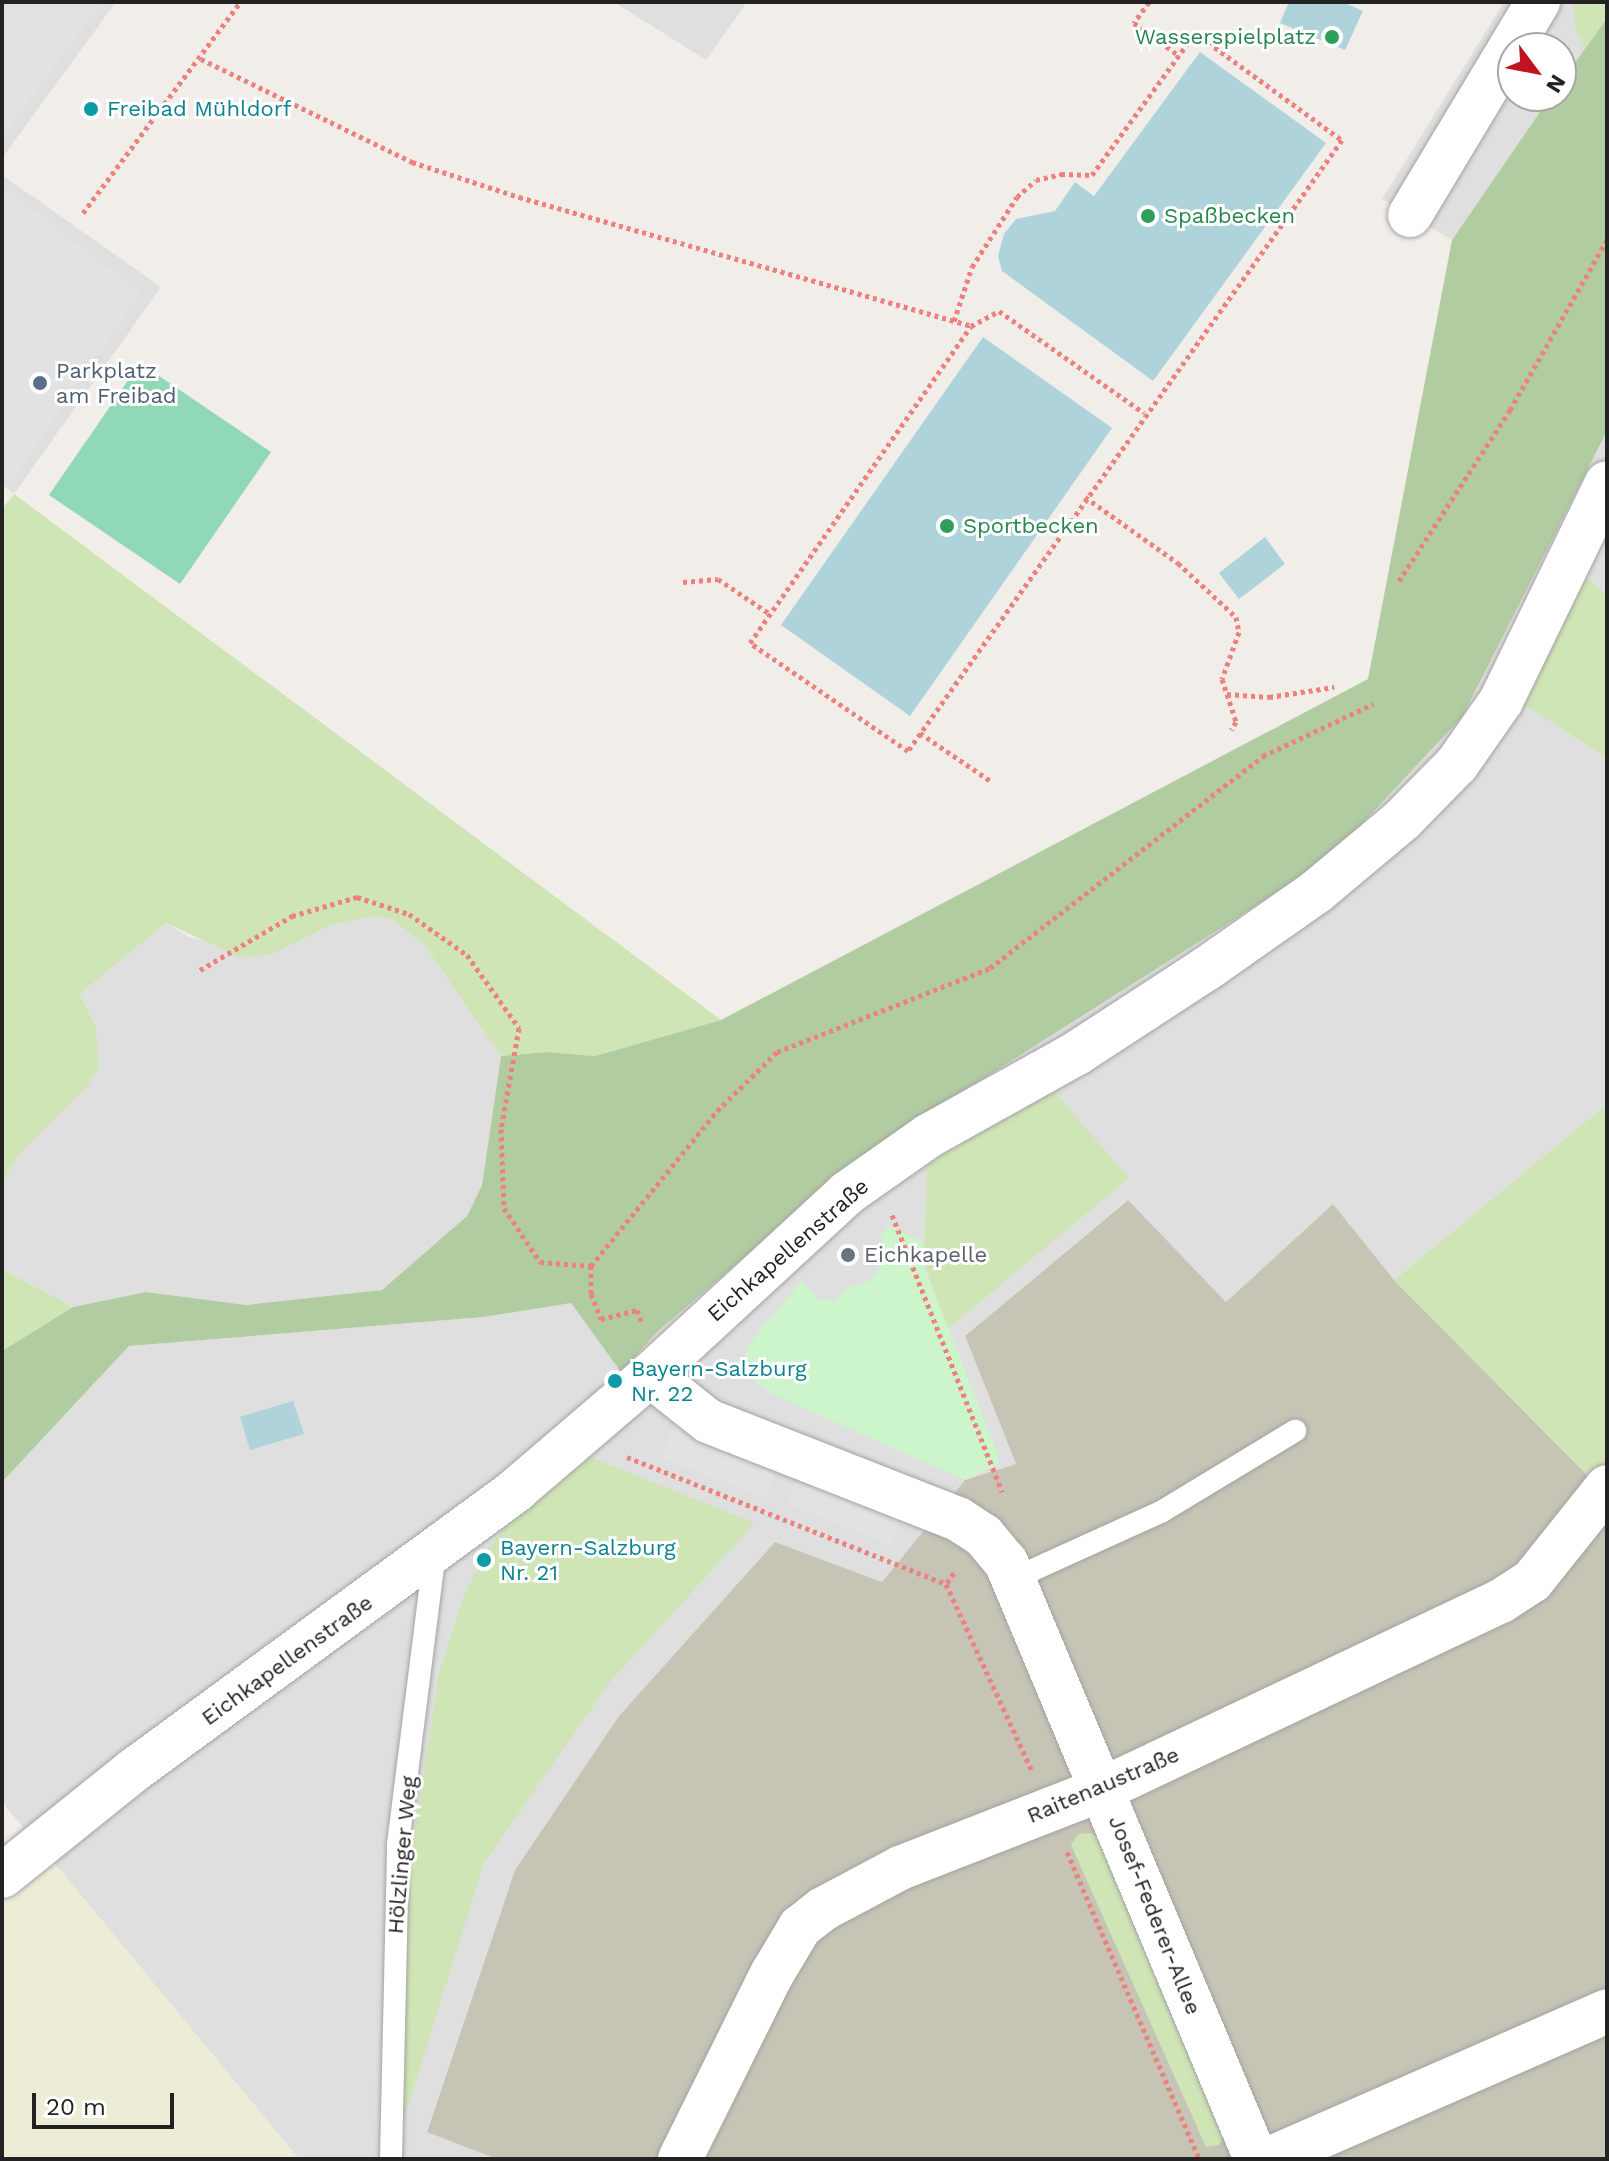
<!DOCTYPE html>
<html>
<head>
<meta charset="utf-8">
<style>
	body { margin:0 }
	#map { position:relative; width:1609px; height:2161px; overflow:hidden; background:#f1eee9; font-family:"Work Sans",sans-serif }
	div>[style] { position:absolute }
	.residential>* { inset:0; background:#e0dfdf }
	.construction>* { inset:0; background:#c5c4b5 }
	.farmland>* { inset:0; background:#ededd7 }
	.grass>* { inset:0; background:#d0e5b5 }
	.forest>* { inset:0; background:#b2cca2 }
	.park>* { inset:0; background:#ccf5cc }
	.pitch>* { inset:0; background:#90d8b7 }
	.parking>* { inset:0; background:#e2e2e2 }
	.water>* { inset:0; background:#aed3da }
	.path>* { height:5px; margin-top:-2.5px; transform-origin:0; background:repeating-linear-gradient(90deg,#ee817e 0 4px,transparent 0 8px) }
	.roads { filter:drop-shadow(0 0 2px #a3a3a3) drop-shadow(0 0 2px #a3a3a3) }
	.service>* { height:22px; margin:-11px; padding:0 11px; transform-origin:11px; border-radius:11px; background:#fff }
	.minor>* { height:44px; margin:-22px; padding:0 22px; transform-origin:22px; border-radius:22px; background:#fff }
	.dots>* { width:22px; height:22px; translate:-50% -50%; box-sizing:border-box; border:4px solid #fff; border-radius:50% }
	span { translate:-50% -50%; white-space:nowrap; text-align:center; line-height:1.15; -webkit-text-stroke:6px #fff; paint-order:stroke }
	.leisure-label { font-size:22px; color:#27864d }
	.right { translate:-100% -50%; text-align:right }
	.left { translate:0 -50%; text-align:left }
	.culture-label { font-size:22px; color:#0d838f }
	.service-label { font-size:22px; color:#4e5e75 }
	.street-label { font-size:22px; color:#222 }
	.worship-label { font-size:22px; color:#5b616d }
	.frame { position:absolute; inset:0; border:4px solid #222; pointer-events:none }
	.north { position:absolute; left:1497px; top:32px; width:80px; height:80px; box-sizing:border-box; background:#fff; border:2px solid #a7a7a7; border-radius:50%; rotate:122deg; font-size:22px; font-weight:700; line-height:32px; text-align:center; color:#222 }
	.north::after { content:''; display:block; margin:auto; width:28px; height:36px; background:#c01320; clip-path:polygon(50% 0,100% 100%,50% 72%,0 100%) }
	.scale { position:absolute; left:32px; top:2093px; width:142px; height:36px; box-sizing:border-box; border:4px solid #222; border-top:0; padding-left:10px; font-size:24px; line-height:28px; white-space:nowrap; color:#222; -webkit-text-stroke:6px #fff; paint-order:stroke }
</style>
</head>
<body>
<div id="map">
	<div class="residential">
		<div style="clip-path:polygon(2px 2px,116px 2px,2px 158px)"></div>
		<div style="clip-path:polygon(614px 2px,747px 2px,706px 60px)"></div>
		<div style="clip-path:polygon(1504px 2px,1607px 2px,1607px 18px,1561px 82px,1561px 48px,1513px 48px,1513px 96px,1551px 96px,1452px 240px,1382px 199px)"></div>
		<div style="clip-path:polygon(2px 175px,161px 287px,14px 494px,2px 484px)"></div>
		<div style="clip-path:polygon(1607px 431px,1607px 595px,1585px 578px,1521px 703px,1607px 758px,1607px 1104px,1394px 1280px,1333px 1204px,1226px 1302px,1127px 1200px,965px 1336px,1016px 1464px,965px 1480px,882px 1582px,775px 1542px,619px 1716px,515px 1870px,427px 2131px,497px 2159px,299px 2159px,2px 1802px,2px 1482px,129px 1346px,484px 1317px,571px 1303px,622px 1372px,658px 1331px,869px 1151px,1295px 881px,1358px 828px,1462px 717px)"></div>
		<div style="clip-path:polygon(374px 916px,393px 920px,425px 946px,501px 1056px,482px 1185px,467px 1216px,382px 1290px,246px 1305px,146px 1292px,73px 1307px,2px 1269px,2px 1183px,21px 1152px,85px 1089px,96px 1026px,80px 994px,166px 923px,189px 937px,270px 955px,331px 925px)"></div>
	</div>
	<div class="construction">
		<div style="clip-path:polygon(1128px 1200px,1226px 1302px,1333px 1204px,1394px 1280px,1607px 1495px,1607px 2159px,497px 2159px,427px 2132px,515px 1870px,619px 1716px,775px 1542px,882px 1582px,965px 1480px,1016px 1464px,965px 1336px)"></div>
	</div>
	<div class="farmland">
		<div style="clip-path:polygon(49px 1856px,299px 2159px,2px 2159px,2px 1897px)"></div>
	</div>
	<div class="grass">
		<div style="clip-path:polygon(1573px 2px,1607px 2px,1607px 17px,1585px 47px,1576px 32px)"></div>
		<div style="clip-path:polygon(14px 494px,721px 1020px,595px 1056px,546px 1052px,501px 1056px,425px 946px,393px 920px,374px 916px,331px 925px,270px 955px,239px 957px,166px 923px,80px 994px,96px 1026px,99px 1068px,85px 1089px,21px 1152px,2px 1183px,2px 509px)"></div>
		<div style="clip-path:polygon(1585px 577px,1607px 595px,1607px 758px,1521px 703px)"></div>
		<div style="clip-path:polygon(1051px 1088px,1129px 1178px,946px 1330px,924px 1262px,927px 1164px)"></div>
		<div style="clip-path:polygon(1607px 1104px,1607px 1495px,1394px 1280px)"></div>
		<div style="clip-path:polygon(2px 1269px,73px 1307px,2px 1351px)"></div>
		<div style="clip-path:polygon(590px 1457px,755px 1523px,610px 1682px,484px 1863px,398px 2138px,405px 1894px,439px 1673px,463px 1598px,487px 1549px,518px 1513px)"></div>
		<div style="clip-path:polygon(1091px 1833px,1101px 1839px,1228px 2129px,1219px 2145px,1206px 2147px,1071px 1845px,1078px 1834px)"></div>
	</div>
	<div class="forest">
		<div style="clip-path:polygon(1607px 18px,1607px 431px,1462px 717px,1358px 828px,1295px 881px,869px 1151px,658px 1331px,621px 1372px,571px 1303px,484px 1317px,129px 1346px,2px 1482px,2px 1351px,73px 1307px,146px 1292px,246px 1305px,382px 1290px,467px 1216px,482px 1185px,501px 1056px,546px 1052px,595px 1056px,721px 1020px,1368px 679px,1452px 240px,1551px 96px,1561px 96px,1561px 82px)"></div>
	</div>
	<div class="park">
		<div style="clip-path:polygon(889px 1226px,923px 1242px,925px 1269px,998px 1454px,997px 1465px,965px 1480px,770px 1393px,750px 1378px,744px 1362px,749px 1344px,802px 1281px,818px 1300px,835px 1300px,847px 1288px,868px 1282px,878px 1271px,885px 1248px,880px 1236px)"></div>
	</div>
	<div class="pitch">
		<div style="clip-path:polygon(140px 363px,271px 452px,180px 584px,49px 495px)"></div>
	</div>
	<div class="parking">
		<div style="clip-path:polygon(2px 2px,103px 2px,2px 137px)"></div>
		<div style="clip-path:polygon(2px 186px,140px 293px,12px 481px,2px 474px)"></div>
		<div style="clip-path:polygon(674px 1425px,778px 1466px,766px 1498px,661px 1458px)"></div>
		<div style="clip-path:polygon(800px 1472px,904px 1512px,891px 1545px,787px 1504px)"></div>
	</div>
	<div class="water">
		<div style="clip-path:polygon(1289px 2px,1343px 2px,1363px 11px,1345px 50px,1280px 23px)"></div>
		<div style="clip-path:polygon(1200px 52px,1326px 143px,1153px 381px,1002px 271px,998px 256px,1004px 234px,1016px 219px,1055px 211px,1075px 182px,1094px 196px)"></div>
		<div style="clip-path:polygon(983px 337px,1112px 428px,910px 716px,781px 625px)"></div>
		<div style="clip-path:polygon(1265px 537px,1285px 564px,1239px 599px,1219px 573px)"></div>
		<div style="clip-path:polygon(293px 1401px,304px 1434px,250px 1450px,240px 1417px)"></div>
	</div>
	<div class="path">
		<div style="left:1149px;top:2px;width:26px;rotate:126deg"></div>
		<div style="left:1134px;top:23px;width:54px;rotate:36deg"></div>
		<div style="left:201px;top:59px;width:235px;rotate:26deg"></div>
		<div style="left:412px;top:162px;width:113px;rotate:18.1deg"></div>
		<div style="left:519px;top:197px;width:470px;rotate:15.9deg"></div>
		<div style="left:971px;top:326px;width:32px;rotate:-28deg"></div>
		<div style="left:999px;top:311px;width:177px;rotate:35.1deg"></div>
		<div style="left:83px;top:213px;width:263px;rotate:-53.3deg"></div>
		<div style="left:954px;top:321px;width:57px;rotate:-71.6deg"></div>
		<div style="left:972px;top:267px;width:83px;rotate:-57.3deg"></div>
		<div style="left:1017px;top:197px;width:25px;rotate:-42deg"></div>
		<div style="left:1036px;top:180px;width:26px;rotate:-13deg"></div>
		<div style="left:1061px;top:174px;width:31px;rotate:2deg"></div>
		<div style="left:1092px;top:175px;width:175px;rotate:-54deg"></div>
		<div style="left:1195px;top:33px;width:182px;rotate:36.1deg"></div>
		<div style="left:1342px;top:140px;width:749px;rotate:125.39deg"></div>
		<div style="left:908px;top:751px;width:191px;rotate:-145.6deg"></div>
		<div style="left:750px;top:643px;width:386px;rotate:-55.1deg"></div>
		<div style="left:1085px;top:497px;width:114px;rotate:35.4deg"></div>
		<div style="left:1178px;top:563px;width:79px;rotate:43deg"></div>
		<div style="left:1236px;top:617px;width:15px;rotate:79deg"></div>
		<div style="left:1239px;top:632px;width:50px;rotate:109.9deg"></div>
		<div style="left:1222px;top:679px;width:16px;rotate:72deg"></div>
		<div style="left:1227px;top:694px;width:42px;rotate:4.1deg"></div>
		<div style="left:1269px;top:697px;width:66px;rotate:-8.7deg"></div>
		<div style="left:1399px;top:581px;width:204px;rotate:-57deg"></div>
		<div style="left:1510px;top:410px;width:196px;rotate:-60.3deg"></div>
		<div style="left:683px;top:582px;width:35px;rotate:-5deg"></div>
		<div style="left:718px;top:579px;width:63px;rotate:33.9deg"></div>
		<div style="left:1227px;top:694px;width:29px;rotate:72deg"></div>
		<div style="left:1236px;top:722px;width:9px;rotate:122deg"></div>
		<div style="left:920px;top:733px;width:87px;rotate:34.2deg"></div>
		<div style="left:200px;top:970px;width:107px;rotate:-30.4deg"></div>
		<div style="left:292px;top:916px;width:68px;rotate:-16.3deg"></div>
		<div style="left:357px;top:897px;width:55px;rotate:18.1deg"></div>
		<div style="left:409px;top:914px;width:71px;rotate:35.3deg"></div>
		<div style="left:467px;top:955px;width:90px;rotate:54.5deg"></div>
		<div style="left:519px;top:1028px;width:103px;rotate:100.1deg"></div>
		<div style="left:501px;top:1129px;width:79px;rotate:87.8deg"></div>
		<div style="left:504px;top:1208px;width:65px;rotate:56.3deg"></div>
		<div style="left:540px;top:1262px;width:51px;rotate:4.5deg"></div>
		<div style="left:591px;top:1266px;width:28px;rotate:90deg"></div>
		<div style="left:591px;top:1294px;width:27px;rotate:68deg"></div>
		<div style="left:601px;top:1319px;width:37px;rotate:-14deg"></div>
		<div style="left:637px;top:1310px;width:14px;rotate:69deg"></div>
		<div style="left:892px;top:1215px;width:298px;rotate:68.3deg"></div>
		<div style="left:591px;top:1266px;width:200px;rotate:-50.9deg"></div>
		<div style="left:717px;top:1111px;width:84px;rotate:-44.5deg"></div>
		<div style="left:777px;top:1052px;width:229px;rotate:-21.5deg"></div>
		<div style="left:990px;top:968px;width:346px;rotate:-37.8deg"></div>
		<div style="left:1263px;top:756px;width:122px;rotate:-25.3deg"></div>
		<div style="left:627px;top:1457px;width:343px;rotate:21.7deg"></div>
		<div style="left:954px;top:1573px;width:14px;rotate:126deg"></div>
		<div style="left:946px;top:1584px;width:204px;rotate:65.3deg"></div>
		<div style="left:1067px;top:1852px;width:334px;rotate:66.7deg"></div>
	</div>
	<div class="roads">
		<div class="service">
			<div style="left:1013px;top:1579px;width:162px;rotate:-24.4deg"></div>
			<div style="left:1161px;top:1512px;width:157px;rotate:-31.2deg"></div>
			<div style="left:391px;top:2159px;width:315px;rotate:-88.7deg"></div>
			<div style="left:398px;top:1844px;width:294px;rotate:-82.8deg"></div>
		</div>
		<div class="minor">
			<div style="left:1410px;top:215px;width:249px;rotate:-59deg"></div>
			<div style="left:650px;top:1375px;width:74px;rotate:38.4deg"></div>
			<div style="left:708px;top:1421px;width:269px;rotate:21.4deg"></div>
			<div style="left:958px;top:1519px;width:30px;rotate:33deg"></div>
			<div style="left:983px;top:1535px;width:35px;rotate:50deg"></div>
			<div style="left:1006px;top:1562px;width:647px;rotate:67.28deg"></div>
			<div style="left:2px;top:1876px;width:169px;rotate:-38.8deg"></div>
			<div style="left:134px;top:1770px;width:474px;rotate:-36.2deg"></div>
			<div style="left:516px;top:1490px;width:177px;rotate:-40.6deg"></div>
			<div style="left:650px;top:1375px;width:268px;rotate:-42.7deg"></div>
			<div style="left:847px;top:1193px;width:99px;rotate:-35.1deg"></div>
			<div style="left:928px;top:1136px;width:171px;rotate:-29.1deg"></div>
			<div style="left:1077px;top:1053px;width:154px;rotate:-33.1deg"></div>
			<div style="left:1206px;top:969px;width:134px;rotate:-35deg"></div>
			<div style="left:1316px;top:892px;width:112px;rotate:-39.9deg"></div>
			<div style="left:1402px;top:820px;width:78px;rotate:-45.5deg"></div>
			<div style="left:1457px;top:764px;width:77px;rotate:-55.1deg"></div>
			<div style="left:1501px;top:701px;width:242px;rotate:-64.1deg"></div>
			<div style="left:680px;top:2159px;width:207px;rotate:-63.6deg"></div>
			<div style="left:772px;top:1974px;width:55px;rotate:-59.2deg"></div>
			<div style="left:800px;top:1927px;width:29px;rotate:-38deg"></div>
			<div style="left:823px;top:1909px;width:87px;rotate:-28deg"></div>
			<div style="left:900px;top:1868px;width:218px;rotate:-21.3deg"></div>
			<div style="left:1103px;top:1789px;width:440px;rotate:-25.3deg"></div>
			<div style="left:1501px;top:1601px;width:37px;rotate:-33deg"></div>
			<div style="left:1532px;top:1581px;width:120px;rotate:-51.4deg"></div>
			<div style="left:1269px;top:2159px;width:369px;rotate:-23.6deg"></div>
		</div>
	</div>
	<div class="dots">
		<div style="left:1332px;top:37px;background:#2e9e5b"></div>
		<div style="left:91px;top:109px;background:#0f9aa8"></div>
		<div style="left:1148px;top:216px;background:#2e9e5b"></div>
		<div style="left:40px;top:383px;background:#5c6f8a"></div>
		<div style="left:947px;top:526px;background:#2e9e5b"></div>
		<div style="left:848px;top:1255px;background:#6b7280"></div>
		<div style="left:615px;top:1381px;background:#0f9aa8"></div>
		<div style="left:484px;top:1560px;background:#0f9aa8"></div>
	</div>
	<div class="leisure-label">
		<span class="right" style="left:1316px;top:37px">Wasserspielplatz</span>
		<span class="left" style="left:1164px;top:216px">Spaßbecken</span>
		<span class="left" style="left:963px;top:526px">Sportbecken</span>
	</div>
	<div class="culture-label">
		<span class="left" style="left:107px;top:109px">Freibad Mühldorf</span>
		<span class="left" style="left:631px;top:1381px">Bayern-Salzburg<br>Nr. 22</span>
		<span class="left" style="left:500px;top:1560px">Bayern-Salzburg<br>Nr. 21</span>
	</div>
	<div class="service-label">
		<span class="left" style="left:56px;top:383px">Parkplatz<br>am Freibad</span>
	</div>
	<div class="street-label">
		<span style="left:788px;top:1250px;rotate:-41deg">Eichkapellenstraße</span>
		<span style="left:287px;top:1660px;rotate:-36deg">Eichkapellenstraße</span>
		<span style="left:1103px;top:1785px;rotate:-23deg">Raitenaustraße</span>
		<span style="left:402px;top:1855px;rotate:-85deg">Hölzlinger Weg</span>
		<span style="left:1155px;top:1915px;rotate:68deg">Josef-Federer-Allee</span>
	</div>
	<div class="worship-label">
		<span class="left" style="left:864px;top:1255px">Eichkapelle</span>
	</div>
	<div class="frame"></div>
	<div class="north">N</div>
	<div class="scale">20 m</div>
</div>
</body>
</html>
